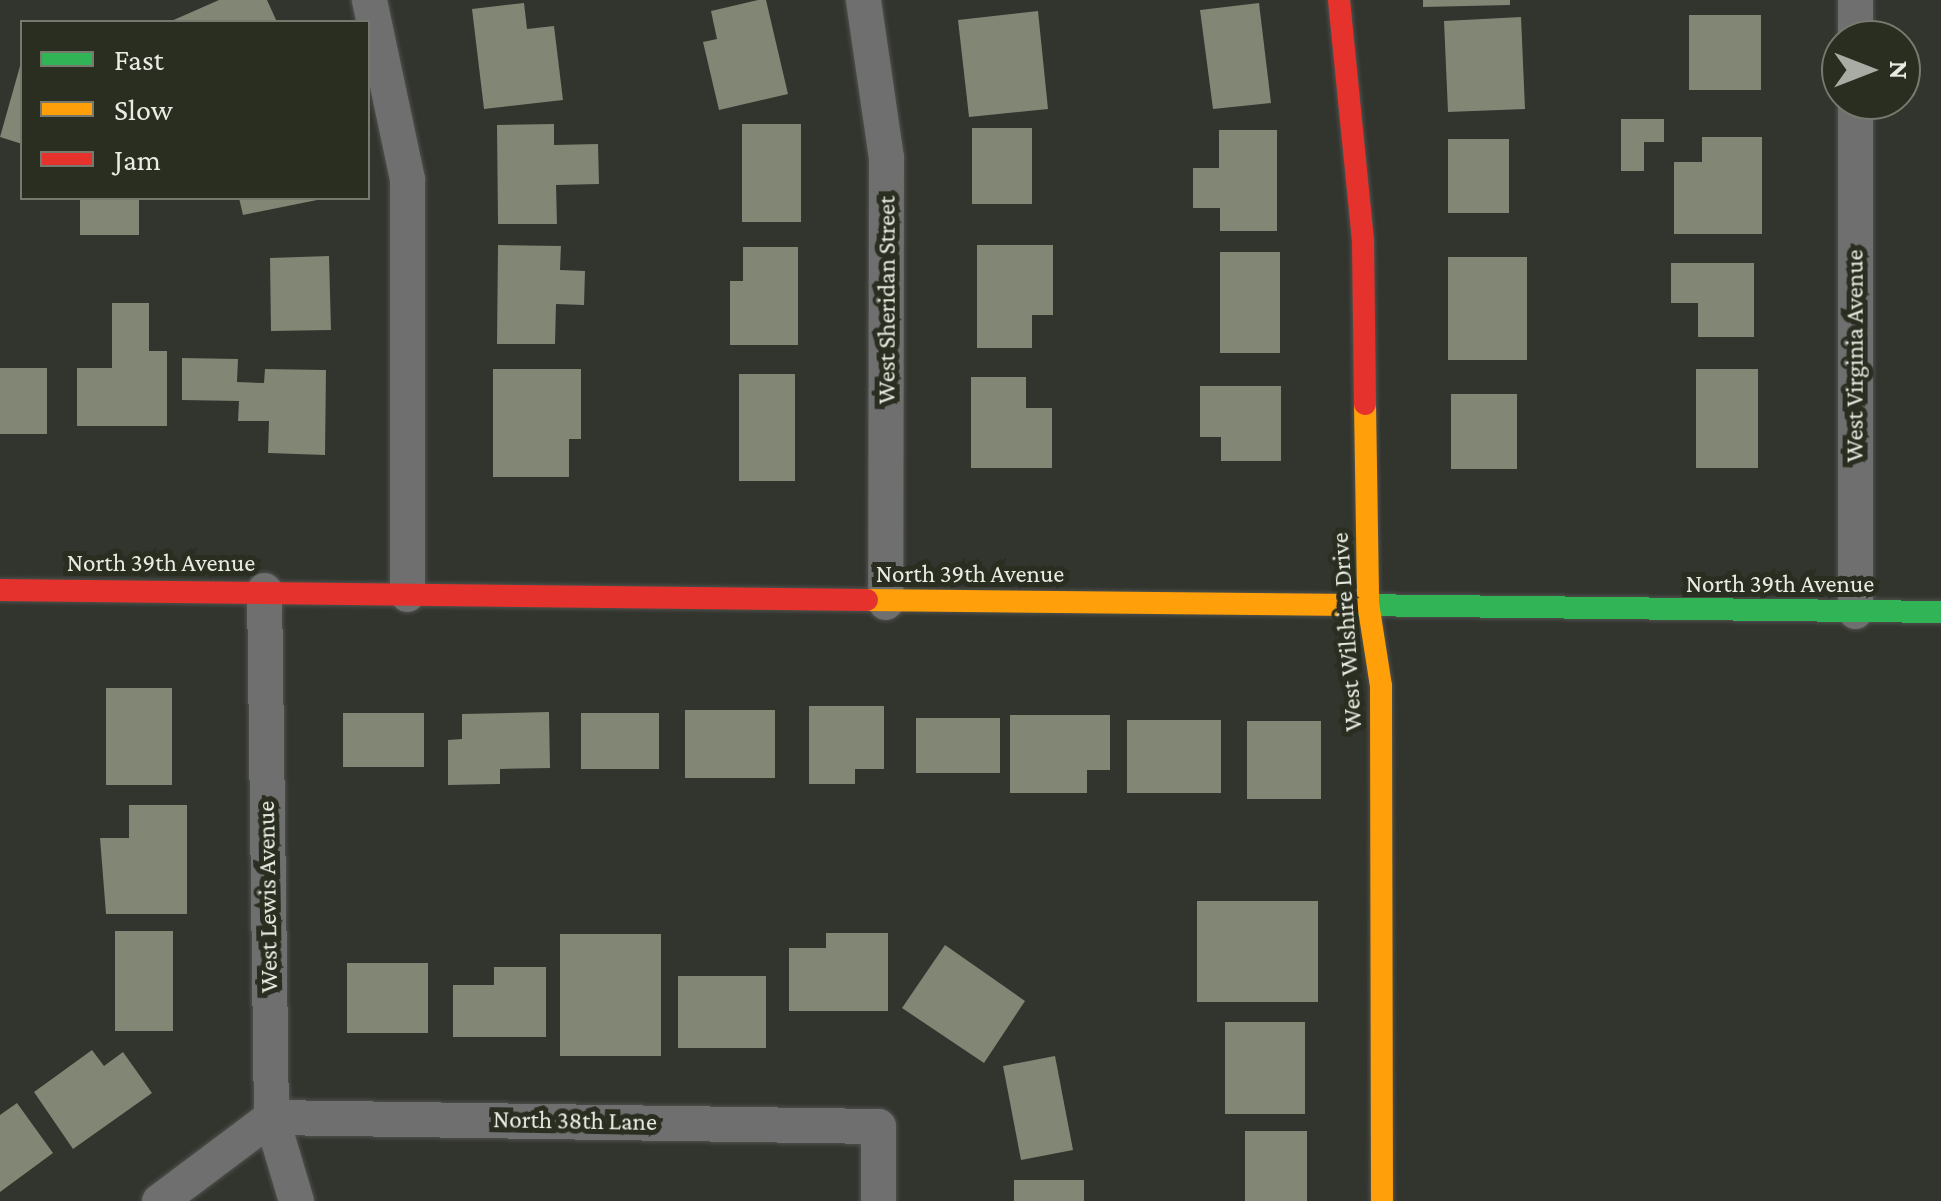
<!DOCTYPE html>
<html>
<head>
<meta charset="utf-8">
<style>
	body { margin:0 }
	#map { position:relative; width:1941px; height:1201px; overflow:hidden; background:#32342e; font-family:"Crimson Pro",serif }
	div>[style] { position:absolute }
	.building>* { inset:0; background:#818675 }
	.roads { filter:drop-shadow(0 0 2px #4f514c) drop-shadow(0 0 2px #4f514c) }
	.street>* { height:35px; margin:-17.5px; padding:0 17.5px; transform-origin:17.5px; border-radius:17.5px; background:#6f6f6f }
	.fast>* { height:22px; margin:-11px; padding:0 11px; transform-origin:11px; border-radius:11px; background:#30b455 }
	.slow>* { height:22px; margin:-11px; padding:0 11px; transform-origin:11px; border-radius:11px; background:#ff9f0a }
	.jam>* { height:22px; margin:-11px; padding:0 11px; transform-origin:11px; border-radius:11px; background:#e5322d }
	span { translate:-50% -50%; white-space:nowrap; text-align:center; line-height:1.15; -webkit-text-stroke:10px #292e20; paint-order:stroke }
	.street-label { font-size:25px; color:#e9ece3 }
	.legend { position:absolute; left:20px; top:20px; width:350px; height:180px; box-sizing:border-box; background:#292e20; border:2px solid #767a6e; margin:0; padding:12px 18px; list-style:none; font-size:30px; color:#e9ece3 }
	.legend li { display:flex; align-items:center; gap:20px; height:50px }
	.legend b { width:50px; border:2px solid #767a6e }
	.north { position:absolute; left:1821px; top:20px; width:100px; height:100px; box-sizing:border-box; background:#292e20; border:2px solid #767a6e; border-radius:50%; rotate:90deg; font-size:28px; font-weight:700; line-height:40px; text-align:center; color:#e9ece3 }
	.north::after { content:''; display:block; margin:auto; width:35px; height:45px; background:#a9aca4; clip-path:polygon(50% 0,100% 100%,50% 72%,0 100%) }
</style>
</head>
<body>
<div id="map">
	<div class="building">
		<div style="clip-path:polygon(219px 0,267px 0,277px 22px,169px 22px)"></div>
		<div style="clip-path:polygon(758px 0,766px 0,788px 94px,719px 110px,703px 42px,717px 39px,711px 11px)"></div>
		<div style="clip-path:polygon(1423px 0,1510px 0,1510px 5px,1423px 7px)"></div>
		<div style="clip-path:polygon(524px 3px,527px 29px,554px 26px,563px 100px,484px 109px,472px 9px)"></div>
		<div style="clip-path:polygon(1259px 3px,1271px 103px,1213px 109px,1200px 10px)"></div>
		<div style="clip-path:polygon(1038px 11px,1048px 109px,969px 117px,958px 20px)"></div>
		<div style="clip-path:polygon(1689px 15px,1761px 15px,1761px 90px,1689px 90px)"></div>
		<div style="clip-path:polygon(1521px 17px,1525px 109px,1448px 112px,1444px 21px)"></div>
		<div style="clip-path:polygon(22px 59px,22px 144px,0 137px)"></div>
		<div style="clip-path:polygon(1621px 119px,1664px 119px,1664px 142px,1644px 142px,1644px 171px,1621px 171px)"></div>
		<div style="clip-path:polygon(554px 124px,554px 145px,598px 144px,599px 184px,556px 185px,557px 224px,498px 224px,497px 125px)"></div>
		<div style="clip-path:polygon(742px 124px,801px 124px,801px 222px,742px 222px)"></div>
		<div style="clip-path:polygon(972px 128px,1032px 128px,1032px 204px,972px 204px)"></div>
		<div style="clip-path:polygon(1219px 130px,1277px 130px,1277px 231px,1220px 231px,1220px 208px,1193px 208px,1193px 168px,1219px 168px)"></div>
		<div style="clip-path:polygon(1702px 137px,1762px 137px,1762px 234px,1674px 234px,1674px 162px,1702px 162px)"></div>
		<div style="clip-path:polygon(1448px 139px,1509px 139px,1509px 213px,1448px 213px)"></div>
		<div style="clip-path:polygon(80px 198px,139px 198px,139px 235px,80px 235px)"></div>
		<div style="clip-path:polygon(239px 198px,322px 198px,322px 199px,243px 215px)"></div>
		<div style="clip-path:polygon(498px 245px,561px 246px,560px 270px,585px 271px,584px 305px,556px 304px,555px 344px,497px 344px)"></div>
		<div style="clip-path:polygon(977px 245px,1053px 245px,1053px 315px,1032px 315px,1032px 348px,977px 348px)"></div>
		<div style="clip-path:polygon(743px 247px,798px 247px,798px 345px,730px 345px,730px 281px,743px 281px)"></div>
		<div style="clip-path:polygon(1220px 252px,1280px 252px,1280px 353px,1220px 353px)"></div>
		<div style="clip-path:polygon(329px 256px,331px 330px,271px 331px,270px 258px)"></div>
		<div style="clip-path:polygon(1448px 257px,1527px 257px,1527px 360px,1448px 360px)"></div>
		<div style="clip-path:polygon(1671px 263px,1754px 263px,1754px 337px,1698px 337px,1698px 303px,1671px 303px)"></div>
		<div style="clip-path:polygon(112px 303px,149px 303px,149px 351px,167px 351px,167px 426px,77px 426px,77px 368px,112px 368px)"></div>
		<div style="clip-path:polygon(182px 358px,238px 359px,237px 382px,264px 383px,265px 369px,326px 370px,325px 455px,268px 453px,269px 421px,238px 421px,239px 401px,182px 400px)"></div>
		<div style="clip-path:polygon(0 368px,47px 368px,47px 434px,0 434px)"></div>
		<div style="clip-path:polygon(493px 369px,581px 369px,581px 439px,569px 439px,569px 477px,493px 477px)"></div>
		<div style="clip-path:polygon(1696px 369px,1758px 369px,1758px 468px,1696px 468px)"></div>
		<div style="clip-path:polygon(739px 374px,795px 374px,795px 481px,739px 481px)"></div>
		<div style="clip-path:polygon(971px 377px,1026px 377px,1026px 408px,1052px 408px,1052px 468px,971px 468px)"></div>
		<div style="clip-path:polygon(1200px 386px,1281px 386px,1281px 461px,1221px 461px,1221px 437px,1200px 437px)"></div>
		<div style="clip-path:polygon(1451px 394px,1517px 394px,1517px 469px,1451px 469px)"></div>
		<div style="clip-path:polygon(106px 688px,172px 688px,172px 785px,106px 785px)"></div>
		<div style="clip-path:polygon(809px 706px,884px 706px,884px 769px,855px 769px,855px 784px,809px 784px)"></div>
		<div style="clip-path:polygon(685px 710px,775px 710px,775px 778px,685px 778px)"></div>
		<div style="clip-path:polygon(549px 712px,550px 768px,500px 769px,500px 784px,448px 785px,448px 740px,462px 739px,462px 714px)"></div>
		<div style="clip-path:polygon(343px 713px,424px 713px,424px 767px,343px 767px)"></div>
		<div style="clip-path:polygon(581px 713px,659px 713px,659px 769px,581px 769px)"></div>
		<div style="clip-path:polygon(1010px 715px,1110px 715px,1110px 770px,1087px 770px,1087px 793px,1010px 793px)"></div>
		<div style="clip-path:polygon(916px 718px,1000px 718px,1000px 773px,916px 773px)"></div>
		<div style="clip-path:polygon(1127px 720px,1221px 720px,1221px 793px,1127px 793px)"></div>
		<div style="clip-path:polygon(1247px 721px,1321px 721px,1321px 799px,1247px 799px)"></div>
		<div style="clip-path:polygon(129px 805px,187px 805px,187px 914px,106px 914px,100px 838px,129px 838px)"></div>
		<div style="clip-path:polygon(1197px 901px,1318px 901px,1318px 1002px,1197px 1002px)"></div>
		<div style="clip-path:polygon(115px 931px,173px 931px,173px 1031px,115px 1031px)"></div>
		<div style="clip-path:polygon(826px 933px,888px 933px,888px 1011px,789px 1011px,789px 948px,826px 948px)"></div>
		<div style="clip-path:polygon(560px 934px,661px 934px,661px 1056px,560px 1056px)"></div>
		<div style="clip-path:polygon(945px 945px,1025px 1001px,984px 1063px,902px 1008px)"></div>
		<div style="clip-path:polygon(347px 963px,428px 963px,428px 1033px,347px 1033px)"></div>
		<div style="clip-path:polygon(494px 967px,546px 967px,546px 1037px,453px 1037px,453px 985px,494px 985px)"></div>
		<div style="clip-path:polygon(678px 976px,766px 976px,766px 1048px,678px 1048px)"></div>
		<div style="clip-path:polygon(1225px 1022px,1305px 1022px,1305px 1114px,1225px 1114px)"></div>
		<div style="clip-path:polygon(92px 1050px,104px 1066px,123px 1052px,152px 1093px,73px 1149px,34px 1092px)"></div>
		<div style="clip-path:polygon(1055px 1056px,1073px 1150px,1021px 1160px,1003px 1066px)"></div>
		<div style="clip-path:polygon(17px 1103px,53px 1153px,0 1192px,0 1115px)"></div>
		<div style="clip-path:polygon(1245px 1131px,1307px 1131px,1307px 1201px,1245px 1201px)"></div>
		<div style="clip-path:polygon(1014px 1180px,1084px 1180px,1084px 1201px,1014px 1201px)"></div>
	</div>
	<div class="roads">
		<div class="street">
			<div style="left:369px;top:0;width:183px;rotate:78deg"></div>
			<div style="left:407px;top:179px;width:415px;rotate:90deg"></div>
			<div style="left:863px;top:0;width:159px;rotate:81.7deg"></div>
			<div style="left:886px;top:157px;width:445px;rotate:90.1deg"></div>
			<div style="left:1855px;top:0;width:40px;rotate:90deg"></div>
			<div style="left:1855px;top:100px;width:511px;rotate:90deg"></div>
			<div style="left:264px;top:590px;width:527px;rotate:89.24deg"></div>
			<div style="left:271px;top:1117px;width:88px;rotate:73.4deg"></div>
			<div style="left:159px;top:1201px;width:140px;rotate:-36.9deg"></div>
			<div style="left:271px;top:1117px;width:607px;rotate:0.85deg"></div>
			<div style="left:878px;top:1126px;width:75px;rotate:90deg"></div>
		</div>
		<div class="fast">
			<div style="left:1353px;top:605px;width:588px;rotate:0.68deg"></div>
		</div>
		<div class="slow">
			<div style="left:1365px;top:404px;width:199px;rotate:89.1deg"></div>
			<div style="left:1368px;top:603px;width:84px;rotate:81.1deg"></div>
			<div style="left:1381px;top:686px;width:515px;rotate:89.89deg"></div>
			<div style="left:867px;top:600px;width:486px;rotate:0.6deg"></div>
		</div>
		<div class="jam">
			<div style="left:1339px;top:0;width:241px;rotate:84.3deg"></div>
			<div style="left:1363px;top:240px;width:164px;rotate:89.3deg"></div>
			<div style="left:0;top:590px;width:867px;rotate:0.66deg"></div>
		</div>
	</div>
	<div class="street-label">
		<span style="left:887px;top:300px;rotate:-90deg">West Sheridan Street</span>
		<span style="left:1855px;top:356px;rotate:-90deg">West Virginia Avenue</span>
		<span style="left:161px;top:563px">North 39th Avenue</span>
		<span style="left:970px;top:574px">North 39th Avenue</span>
		<span style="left:1780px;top:584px">North 39th Avenue</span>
		<span style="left:1347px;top:632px;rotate:-94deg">West Wilshire Drive</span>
		<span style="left:268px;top:897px;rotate:-91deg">West Lewis Avenue</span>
		<span style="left:575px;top:1121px;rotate:1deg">North 38th Lane</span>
	</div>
	<ul class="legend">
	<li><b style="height:12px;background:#30b455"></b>Fast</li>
	<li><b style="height:12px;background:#ff9f0a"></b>Slow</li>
	<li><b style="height:12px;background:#e5322d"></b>Jam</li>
	</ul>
	<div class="north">N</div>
</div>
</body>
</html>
